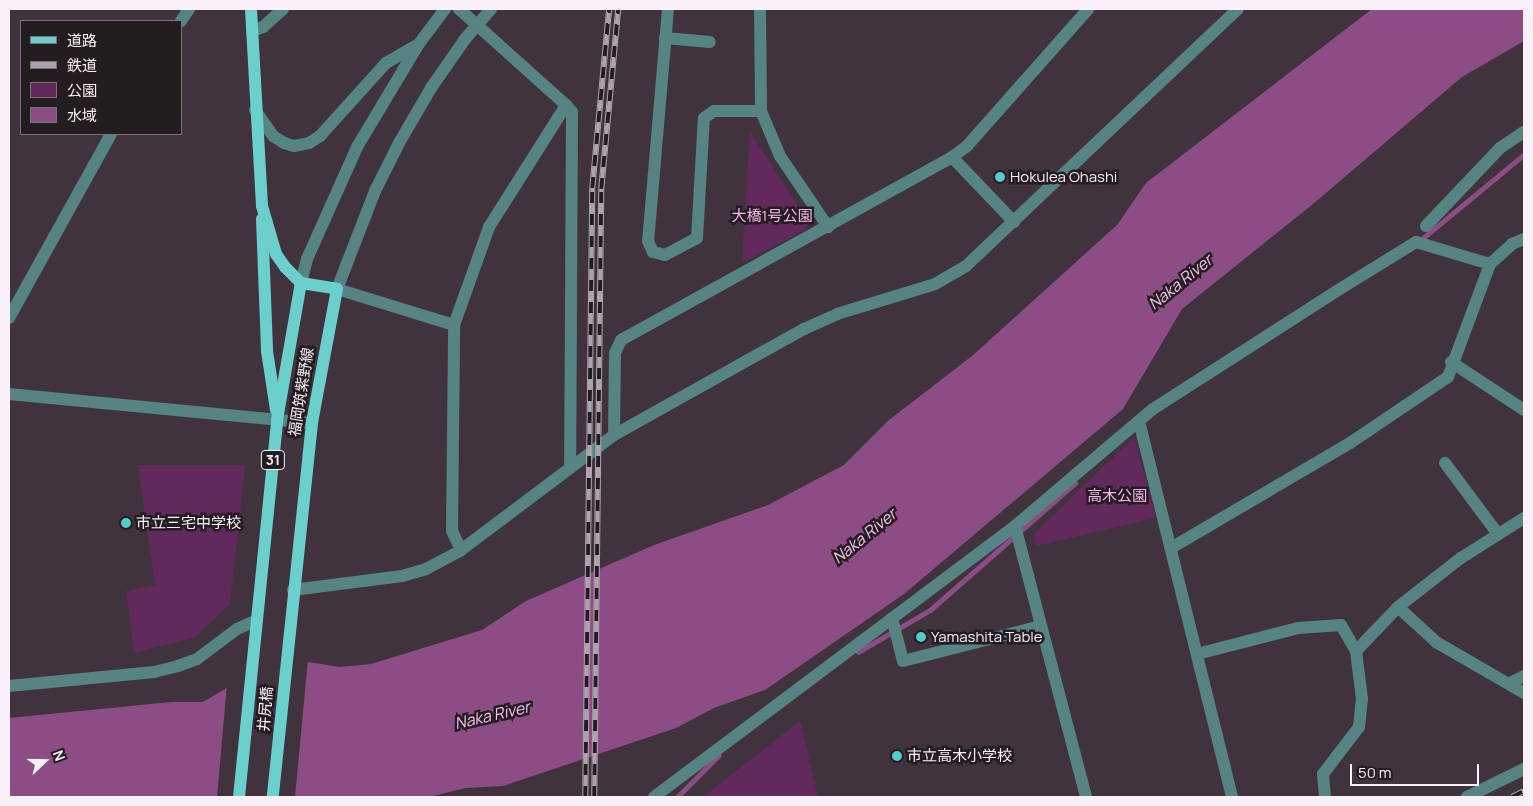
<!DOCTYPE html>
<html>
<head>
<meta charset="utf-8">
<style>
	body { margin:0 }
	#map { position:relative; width:1533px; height:806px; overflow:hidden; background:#40333e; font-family:Manrope,"Noto Sans JP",sans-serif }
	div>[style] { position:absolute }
	.green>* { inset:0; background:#62295c }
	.water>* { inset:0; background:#8c4d84 }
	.pier>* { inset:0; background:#40333e }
	.stream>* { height:5px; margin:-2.5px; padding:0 2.5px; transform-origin:2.5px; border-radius:2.5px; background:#8c4d84 }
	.path>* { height:3px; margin-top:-1.5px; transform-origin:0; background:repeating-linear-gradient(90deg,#7d717b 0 4px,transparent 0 8px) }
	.minor>* { height:12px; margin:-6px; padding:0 6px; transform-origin:6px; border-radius:6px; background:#568482 }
	.major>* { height:12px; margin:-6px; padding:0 6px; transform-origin:6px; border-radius:6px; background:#6bcfcc }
	.rail>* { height:5.5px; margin-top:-2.75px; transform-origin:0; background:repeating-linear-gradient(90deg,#231d22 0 11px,#aea3ac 0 22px); box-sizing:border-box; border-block:1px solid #aea3ac }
	.dots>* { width:14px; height:14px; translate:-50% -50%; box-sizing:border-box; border:2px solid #231d22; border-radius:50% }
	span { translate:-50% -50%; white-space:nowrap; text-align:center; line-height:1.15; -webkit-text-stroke:5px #231d22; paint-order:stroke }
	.shield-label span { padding:1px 4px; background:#231d22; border:1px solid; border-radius:4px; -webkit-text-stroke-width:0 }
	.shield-label { font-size:14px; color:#faf1f8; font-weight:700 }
	.poi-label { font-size:15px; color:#faf1f8 }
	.left { translate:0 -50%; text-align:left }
	.park-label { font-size:15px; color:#fcb5f1 }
	.street-label { font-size:15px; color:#faf1f8 }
	.water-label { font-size:16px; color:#f7c1ee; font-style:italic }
	.frame { position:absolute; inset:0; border:10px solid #faf1f8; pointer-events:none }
	.legend { position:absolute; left:20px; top:20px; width:162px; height:115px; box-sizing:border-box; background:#231d22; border:1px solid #797278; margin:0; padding:6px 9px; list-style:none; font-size:15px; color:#faf1f8 }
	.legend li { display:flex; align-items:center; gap:10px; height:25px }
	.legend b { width:25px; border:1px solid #797278 }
	.north { position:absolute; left:20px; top:736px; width:50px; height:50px; -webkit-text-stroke:4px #231d22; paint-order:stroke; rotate:69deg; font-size:14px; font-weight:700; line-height:20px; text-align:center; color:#faf1f8 }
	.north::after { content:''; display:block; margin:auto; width:18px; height:22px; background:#faf1f8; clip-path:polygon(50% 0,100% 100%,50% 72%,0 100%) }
	.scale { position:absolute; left:1350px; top:764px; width:129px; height:22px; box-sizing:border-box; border:2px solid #faf1f8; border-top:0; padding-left:6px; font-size:15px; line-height:18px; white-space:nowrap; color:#faf1f8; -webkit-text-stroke:4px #231d22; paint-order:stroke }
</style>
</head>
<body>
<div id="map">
	<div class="green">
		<div style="clip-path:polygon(750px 132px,807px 220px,806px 229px,742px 263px)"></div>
		<div style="clip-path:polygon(1134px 437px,1156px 518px,1036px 546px,1034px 534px)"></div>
		<div style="clip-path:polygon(138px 465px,245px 465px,230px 604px,194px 638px,134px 653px,126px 591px,155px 585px)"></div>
		<div style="clip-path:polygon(800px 721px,818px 797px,703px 797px)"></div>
	</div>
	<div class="water">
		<div style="clip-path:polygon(1372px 9px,1524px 9px,1524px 41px,1462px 77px,1313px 204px,1182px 309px,1123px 409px,904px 594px,765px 690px,714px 708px,676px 728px,503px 786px,465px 788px,429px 797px,9px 797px,9px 718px,171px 702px,203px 702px,230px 686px,308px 662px,340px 667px,371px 664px,482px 630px,526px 601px,654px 545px,768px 505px,844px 465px,889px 420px,972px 356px,1117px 225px,1146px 183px)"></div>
	</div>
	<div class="pier">
		<div style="clip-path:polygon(308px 659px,295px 797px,217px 797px,227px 684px)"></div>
	</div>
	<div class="stream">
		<div style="left:1418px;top:242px;width:136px;rotate:-39.6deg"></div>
		<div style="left:858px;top:652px;width:83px;rotate:-30.3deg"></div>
		<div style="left:930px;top:610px;width:193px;rotate:-41.2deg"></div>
		<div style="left:677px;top:797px;width:59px;rotate:-45deg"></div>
	</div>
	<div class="path">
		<div style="left:592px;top:797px;width:18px"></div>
	</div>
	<div class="minor">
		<div style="left:668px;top:9px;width:233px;rotate:94.9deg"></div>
		<div style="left:648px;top:241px;width:12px;rotate:66deg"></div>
		<div style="left:653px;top:252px;width:12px;rotate:14deg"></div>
		<div style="left:665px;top:255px;width:36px;rotate:-28deg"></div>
		<div style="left:697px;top:238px;width:120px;rotate:-86.7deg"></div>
		<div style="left:704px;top:118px;width:12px;rotate:-35deg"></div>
		<div style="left:714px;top:111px;width:47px"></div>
		<div style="left:760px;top:9px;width:102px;rotate:89.4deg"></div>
		<div style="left:761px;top:111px;width:49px;rotate:67.1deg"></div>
		<div style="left:780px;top:156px;width:86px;rotate:55.9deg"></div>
		<div style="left:181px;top:21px;width:14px;rotate:-56deg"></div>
		<div style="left:252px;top:31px;width:12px;rotate:-20deg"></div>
		<div style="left:263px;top:27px;width:27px;rotate:-42deg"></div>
		<div style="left:665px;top:38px;width:45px;rotate:5.1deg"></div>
		<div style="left:566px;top:105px;width:9px;rotate:49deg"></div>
		<div style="left:572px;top:112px;width:356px;rotate:90.3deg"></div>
		<div style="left:255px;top:110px;width:32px;rotate:55deg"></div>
		<div style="left:273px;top:136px;width:13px;rotate:32deg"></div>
		<div style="left:284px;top:143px;width:10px;rotate:17deg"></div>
		<div style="left:294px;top:146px;width:15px;rotate:-11deg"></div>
		<div style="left:309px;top:143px;width:13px;rotate:-32deg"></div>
		<div style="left:320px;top:136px;width:98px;rotate:-47.9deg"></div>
		<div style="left:386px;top:63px;width:34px;rotate:-30deg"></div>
		<div style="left:952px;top:157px;width:90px;rotate:46.4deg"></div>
		<div style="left:1426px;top:226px;width:108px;rotate:-46.5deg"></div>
		<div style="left:1500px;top:148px;width:29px;rotate:-34deg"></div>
		<div style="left:301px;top:283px;width:25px;rotate:-76deg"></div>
		<div style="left:307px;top:259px;width:123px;rotate:-65.9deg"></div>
		<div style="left:357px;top:147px;width:119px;rotate:-59.1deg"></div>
		<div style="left:418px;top:45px;width:45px;rotate:-53.1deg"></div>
		<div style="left:9px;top:318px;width:210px;rotate:-61deg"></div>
		<div style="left:454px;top:325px;width:104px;rotate:-70.3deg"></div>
		<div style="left:489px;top:227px;width:144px;rotate:-57.7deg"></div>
		<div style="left:566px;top:105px;width:144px;rotate:-138.1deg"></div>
		<div style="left:1451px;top:362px;width:87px;rotate:33.3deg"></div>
		<div style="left:9px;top:394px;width:304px;rotate:5.5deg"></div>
		<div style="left:1139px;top:421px;width:387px;rotate:76.1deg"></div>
		<div style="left:614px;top:435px;width:218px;rotate:-29.2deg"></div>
		<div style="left:804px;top:329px;width:36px;rotate:-24deg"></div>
		<div style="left:837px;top:314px;width:102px;rotate:-17deg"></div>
		<div style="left:935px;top:284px;width:36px;rotate:-30deg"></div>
		<div style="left:966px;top:266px;width:374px;rotate:-43.4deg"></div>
		<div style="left:1445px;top:463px;width:89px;rotate:53.3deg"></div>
		<div style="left:1015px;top:526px;width:280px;rotate:75.3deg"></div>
		<div style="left:1171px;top:548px;width:208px;rotate:-30.4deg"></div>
		<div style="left:1350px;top:443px;width:118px;rotate:-34deg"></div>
		<div style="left:1448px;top:377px;width:121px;rotate:-69.6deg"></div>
		<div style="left:1490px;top:264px;width:30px;rotate:-42deg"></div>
		<div style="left:1512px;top:244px;width:13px;rotate:-23deg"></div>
		<div style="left:461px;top:550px;width:21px;rotate:-115deg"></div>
		<div style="left:452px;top:531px;width:206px;rotate:-89.4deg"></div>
		<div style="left:454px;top:325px;width:122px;rotate:-162.9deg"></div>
		<div style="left:337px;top:289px;width:105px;rotate:-68.8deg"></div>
		<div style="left:375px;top:191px;width:54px;rotate:-63.4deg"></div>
		<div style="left:399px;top:143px;width:64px;rotate:-59.8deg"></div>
		<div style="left:431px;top:88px;width:60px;rotate:-55.2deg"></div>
		<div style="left:465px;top:39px;width:40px;rotate:-49deg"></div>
		<div style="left:293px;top:590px;width:110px;rotate:-7.3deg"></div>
		<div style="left:402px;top:576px;width:25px;rotate:-16deg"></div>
		<div style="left:426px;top:569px;width:40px;rotate:-28deg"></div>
		<div style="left:461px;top:550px;width:191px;rotate:-36.9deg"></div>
		<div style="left:614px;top:435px;width:82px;rotate:-89.3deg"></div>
		<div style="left:615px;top:353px;width:14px;rotate:-65deg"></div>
		<div style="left:621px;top:340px;width:378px;rotate:-28.9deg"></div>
		<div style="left:952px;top:157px;width:19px;rotate:-36deg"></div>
		<div style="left:967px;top:146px;width:183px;rotate:-48.5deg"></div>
		<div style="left:1398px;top:607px;width:52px;rotate:42.6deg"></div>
		<div style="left:1436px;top:642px;width:102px;rotate:30.1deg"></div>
		<div style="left:892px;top:618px;width:44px;rotate:75.7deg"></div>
		<div style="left:903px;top:661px;width:142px;rotate:-14.2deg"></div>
		<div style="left:1197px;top:654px;width:104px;rotate:-14.4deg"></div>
		<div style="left:1298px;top:628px;width:43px;rotate:-4deg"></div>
		<div style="left:1341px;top:625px;width:30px;rotate:60deg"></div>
		<div style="left:1510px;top:683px;width:16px;rotate:-27deg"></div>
		<div style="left:9px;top:686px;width:146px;rotate:-5.5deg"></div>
		<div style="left:154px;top:672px;width:25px;rotate:-14deg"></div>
		<div style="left:178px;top:666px;width:20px;rotate:-20deg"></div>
		<div style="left:197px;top:659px;width:50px;rotate:-36.9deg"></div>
		<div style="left:237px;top:629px;width:22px;rotate:-24deg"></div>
		<div style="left:654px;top:797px;width:451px;rotate:-36.9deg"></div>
		<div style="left:1015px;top:526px;width:181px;rotate:-40.3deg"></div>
		<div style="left:1153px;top:409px;width:216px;rotate:-32.7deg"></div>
		<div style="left:1335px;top:292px;width:95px;rotate:-31.7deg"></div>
		<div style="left:1416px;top:242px;width:77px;rotate:16.6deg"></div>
		<div style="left:1325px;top:797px;width:23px;rotate:-95deg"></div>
		<div style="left:1323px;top:774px;width:59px;rotate:-52.5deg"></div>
		<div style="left:1359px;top:727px;width:28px;rotate:-84deg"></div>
		<div style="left:1362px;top:699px;width:48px;rotate:-97.1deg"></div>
		<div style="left:1356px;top:651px;width:61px;rotate:-46.3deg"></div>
		<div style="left:1398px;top:607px;width:80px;rotate:-37.9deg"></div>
		<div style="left:1461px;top:558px;width:75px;rotate:-32.4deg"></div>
		<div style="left:1467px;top:797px;width:64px;rotate:-26.2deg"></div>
	</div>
	<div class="major">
		<div style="left:251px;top:9px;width:197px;rotate:86.8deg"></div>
		<div style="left:262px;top:206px;width:50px;rotate:73.7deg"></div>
		<div style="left:276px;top:254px;width:16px;rotate:55deg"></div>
		<div style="left:285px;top:267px;width:23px;rotate:45deg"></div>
		<div style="left:301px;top:283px;width:36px;rotate:9deg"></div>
		<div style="left:337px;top:289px;width:136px;rotate:100.6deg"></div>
		<div style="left:312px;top:423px;width:376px;rotate:96deg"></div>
		<div style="left:262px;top:219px;width:132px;rotate:87.8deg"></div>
		<div style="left:267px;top:351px;width:60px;rotate:81.3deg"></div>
		<div style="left:239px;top:797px;width:379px;rotate:-84.2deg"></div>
		<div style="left:277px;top:420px;width:139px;rotate:-80.1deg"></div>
	</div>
	<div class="rail">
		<div style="left:585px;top:797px;width:609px;rotate:-89.34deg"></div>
		<div style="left:592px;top:188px;width:180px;rotate:-84.6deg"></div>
		<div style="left:594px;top:797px;width:608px;rotate:-89.34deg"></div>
		<div style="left:601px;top:189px;width:181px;rotate:-84.6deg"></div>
		<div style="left:1512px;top:797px;width:13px;rotate:-27deg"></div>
	</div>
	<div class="dots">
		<div style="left:1000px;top:177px;background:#53cdca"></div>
		<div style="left:126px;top:523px;background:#53cdca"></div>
		<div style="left:921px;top:637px;background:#53cdca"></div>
		<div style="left:897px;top:756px;background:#53cdca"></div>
	</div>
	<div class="shield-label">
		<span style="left:273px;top:460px">31</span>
	</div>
	<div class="poi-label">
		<span class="left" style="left:1010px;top:177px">Hokulea Ohashi</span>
		<span class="left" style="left:136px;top:523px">市立三宅中学校</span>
		<span class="left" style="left:931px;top:637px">Yamashita Table</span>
		<span class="left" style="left:907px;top:756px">市立高木小学校</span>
	</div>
	<div class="park-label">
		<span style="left:772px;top:216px">大橋1号公園</span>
		<span style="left:1117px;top:496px">高木公園</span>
	</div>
	<div class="street-label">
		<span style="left:301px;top:392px;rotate:-81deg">福岡筑紫野線</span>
		<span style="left:265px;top:709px;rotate:-85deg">井尻橋</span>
	</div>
	<div class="water-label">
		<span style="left:1180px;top:282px;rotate:-39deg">Naka River</span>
		<span style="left:864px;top:536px;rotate:-39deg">Naka River</span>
		<span style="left:492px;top:715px;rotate:-13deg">Naka River</span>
	</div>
	<div class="frame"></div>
	<ul class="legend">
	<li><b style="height:6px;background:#6bcfcc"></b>道路</li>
	<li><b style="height:6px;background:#aea3ac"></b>鉄道</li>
	<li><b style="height:14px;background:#62295c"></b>公園</li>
	<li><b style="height:14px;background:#8c4d84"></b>水域</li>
	</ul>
	<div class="north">N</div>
	<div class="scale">50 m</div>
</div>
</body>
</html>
